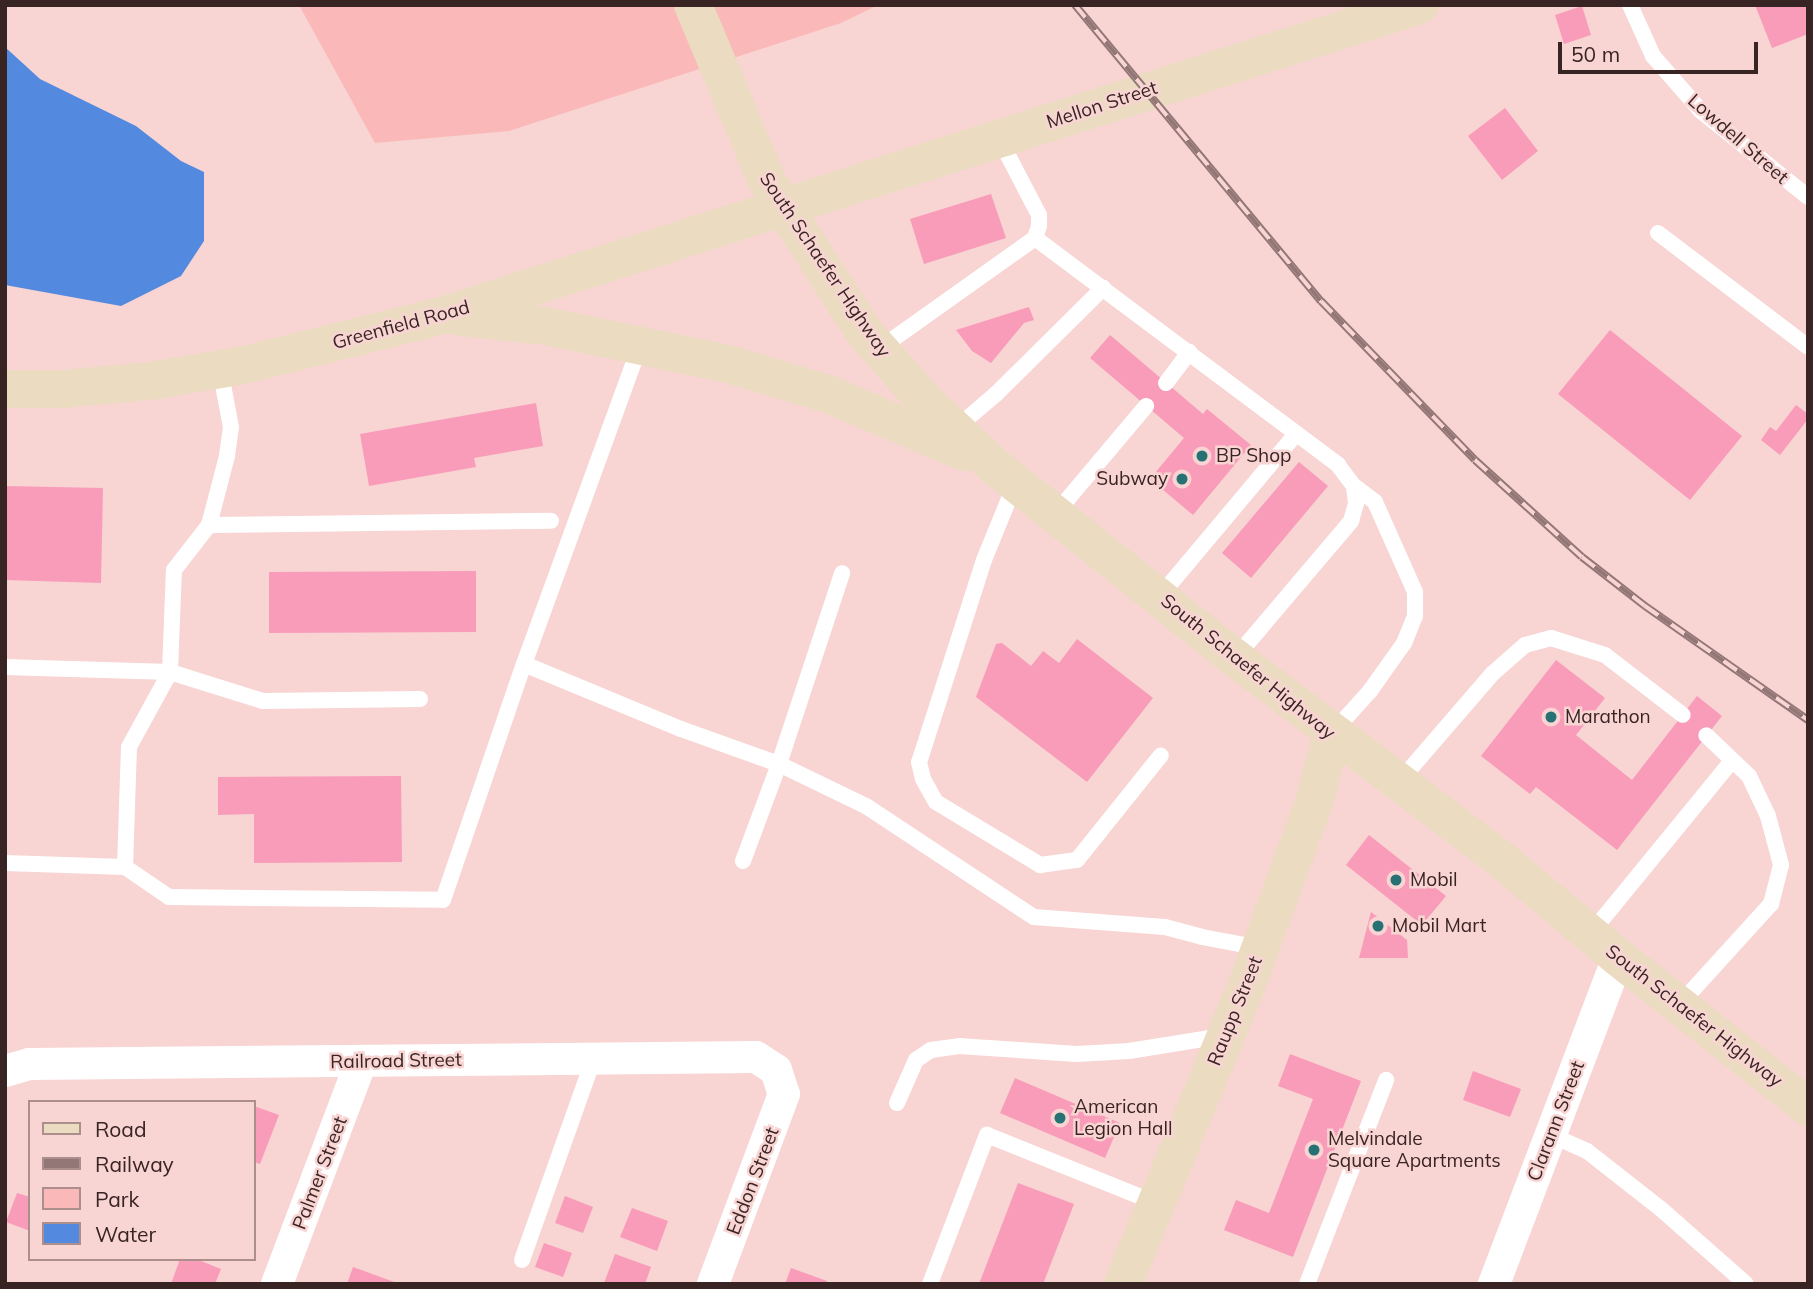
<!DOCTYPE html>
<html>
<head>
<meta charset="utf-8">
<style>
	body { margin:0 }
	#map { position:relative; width:1813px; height:1289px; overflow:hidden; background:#f8d4d3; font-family:Mulish,sans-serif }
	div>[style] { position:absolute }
	.green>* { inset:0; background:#fbb8b8 }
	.water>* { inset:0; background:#5389df }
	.building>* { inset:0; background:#f89cba }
	.lane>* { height:16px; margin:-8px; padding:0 8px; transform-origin:8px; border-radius:8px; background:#fff }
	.street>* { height:32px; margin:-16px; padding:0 16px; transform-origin:16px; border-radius:16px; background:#fff }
	.secondary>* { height:38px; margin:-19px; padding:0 19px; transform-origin:19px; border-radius:19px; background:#ebdcc1 }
	.rail>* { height:8px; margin-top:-4px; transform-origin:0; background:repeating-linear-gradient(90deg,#f8d4d3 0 16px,#937776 0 32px); box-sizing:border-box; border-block:2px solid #937776 }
	.dots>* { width:19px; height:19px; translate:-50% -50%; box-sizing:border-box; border:4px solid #f8d4d3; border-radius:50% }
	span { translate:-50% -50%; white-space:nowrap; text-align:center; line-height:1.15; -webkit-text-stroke:5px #f8d4d3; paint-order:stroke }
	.street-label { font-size:19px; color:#392424 }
	.poi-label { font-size:19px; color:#392424 }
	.left { translate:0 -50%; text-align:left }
	.right { translate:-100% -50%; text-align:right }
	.frame { position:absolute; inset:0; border:7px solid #392424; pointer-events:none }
	.legend { position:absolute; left:28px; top:1100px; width:228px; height:161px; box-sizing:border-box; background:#f8d4d3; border:2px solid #ac8e8d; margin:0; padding:9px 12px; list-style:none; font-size:21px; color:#392424 }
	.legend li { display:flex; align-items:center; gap:14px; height:35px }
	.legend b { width:35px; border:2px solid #ac8e8d }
	.scale { position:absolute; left:1558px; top:42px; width:200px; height:32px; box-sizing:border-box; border:4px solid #392424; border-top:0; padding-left:9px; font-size:21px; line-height:24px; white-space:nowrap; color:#392424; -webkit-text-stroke:5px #f8d4d3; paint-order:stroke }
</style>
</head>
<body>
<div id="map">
	<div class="green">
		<div style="clip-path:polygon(299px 5px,878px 5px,841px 23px,509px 131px,375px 143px)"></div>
	</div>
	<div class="water">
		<div style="clip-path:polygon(5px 47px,40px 79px,136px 126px,181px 161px,204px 172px,204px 241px,181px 276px,121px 306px,5px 285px)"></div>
	</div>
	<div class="building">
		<div style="clip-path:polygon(1755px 5px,1808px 5px,1808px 34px,1772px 48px)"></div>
		<div style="clip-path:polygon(1582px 6px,1591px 35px,1564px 44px,1555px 15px)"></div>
		<div style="clip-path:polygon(1505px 108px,1538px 151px,1502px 180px,1468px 136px)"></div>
		<div style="clip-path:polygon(991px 194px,1006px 238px,924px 264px,910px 219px)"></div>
		<div style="clip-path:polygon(1029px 307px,1034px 320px,1024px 323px,991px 363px,972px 351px,956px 330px)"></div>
		<div style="clip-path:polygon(1610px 330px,1742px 436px,1690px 500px,1558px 394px)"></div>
		<div style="clip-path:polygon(1110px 335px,1203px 414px,1207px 409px,1251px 445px,1193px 515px,1150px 479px,1184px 438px,1090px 358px)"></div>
		<div style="clip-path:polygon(536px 403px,543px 446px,474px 458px,476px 467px,369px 486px,360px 434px)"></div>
		<div style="clip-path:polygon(1796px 405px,1808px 414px,1808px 419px,1780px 455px,1761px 440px,1770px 427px,1776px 431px)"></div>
		<div style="clip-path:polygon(1299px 462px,1328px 486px,1251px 578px,1222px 553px)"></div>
		<div style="clip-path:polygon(5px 486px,103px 488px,101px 583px,5px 580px)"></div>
		<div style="clip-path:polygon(476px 571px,476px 632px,269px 633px,269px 572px)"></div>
		<div style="clip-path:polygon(1077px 639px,1153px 698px,1087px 782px,976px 697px,996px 644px,1002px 643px,1031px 666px,1043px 651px,1059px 663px)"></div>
		<div style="clip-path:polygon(1556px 660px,1605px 698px,1576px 735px,1632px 780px,1697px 696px,1722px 716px,1617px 850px,1536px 787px,1530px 794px,1481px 756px)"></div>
		<div style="clip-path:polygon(401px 776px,402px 862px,254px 863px,254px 814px,218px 815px,218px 777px)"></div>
		<div style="clip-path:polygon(1369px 835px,1446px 896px,1422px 925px,1346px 865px)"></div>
		<div style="clip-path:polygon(1371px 912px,1407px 940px,1408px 958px,1359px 958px)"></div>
		<div style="clip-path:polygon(1290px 1054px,1361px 1081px,1293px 1257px,1224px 1230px,1236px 1200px,1269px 1213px,1313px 1099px,1278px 1086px)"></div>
		<div style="clip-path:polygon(1473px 1071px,1521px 1089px,1510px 1117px,1463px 1100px)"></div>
		<div style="clip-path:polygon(1015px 1078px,1120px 1123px,1105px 1158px,1000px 1113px)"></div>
		<div style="clip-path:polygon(254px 1106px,279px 1115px,260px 1164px,254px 1162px)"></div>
		<div style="clip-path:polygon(1018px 1183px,1074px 1204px,1043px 1284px,979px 1284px)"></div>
		<div style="clip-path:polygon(17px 1193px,30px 1197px,30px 1231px,6px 1222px)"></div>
		<div style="clip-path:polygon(565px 1196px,593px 1207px,583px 1233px,555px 1223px)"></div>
		<div style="clip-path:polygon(632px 1208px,668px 1221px,657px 1251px,620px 1237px)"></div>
		<div style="clip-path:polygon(544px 1243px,572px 1253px,563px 1277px,535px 1267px)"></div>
		<div style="clip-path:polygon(615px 1254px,651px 1267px,645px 1284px,604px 1283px)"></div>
		<div style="clip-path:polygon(180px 1259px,196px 1259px,221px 1269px,215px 1284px,171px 1284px)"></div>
		<div style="clip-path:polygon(353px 1267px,397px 1283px,397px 1284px,347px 1284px)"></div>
		<div style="clip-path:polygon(791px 1268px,827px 1281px,826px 1284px,785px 1284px)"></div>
	</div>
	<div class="lane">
		<div style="left:1630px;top:5px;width:56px;rotate:65.7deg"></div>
		<div style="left:1653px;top:56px;width:73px;rotate:48.9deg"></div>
		<div style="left:1701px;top:111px;width:137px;rotate:38.8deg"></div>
		<div style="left:1658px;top:233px;width:188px;rotate:37.2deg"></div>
		<div style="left:1035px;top:238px;width:379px;rotate:36.8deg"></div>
		<div style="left:1338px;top:465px;width:26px;rotate:53deg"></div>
		<div style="left:1354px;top:486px;width:26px;rotate:37deg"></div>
		<div style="left:1375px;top:502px;width:98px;rotate:66deg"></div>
		<div style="left:1415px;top:592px;width:24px;rotate:90deg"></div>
		<div style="left:1415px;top:616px;width:29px;rotate:112deg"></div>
		<div style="left:1404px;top:643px;width:59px;rotate:125.3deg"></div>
		<div style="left:1370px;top:691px;width:55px;rotate:132.1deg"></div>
		<div style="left:879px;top:349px;width:191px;rotate:-35.4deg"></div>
		<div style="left:1035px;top:238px;width:13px;rotate:-72deg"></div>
		<div style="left:1039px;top:226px;width:11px;rotate:-90deg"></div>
		<div style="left:1039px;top:215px;width:87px;rotate:-117.5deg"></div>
		<div style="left:220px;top:369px;width:59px;rotate:79.3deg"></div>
		<div style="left:231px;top:427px;width:29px;rotate:98deg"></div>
		<div style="left:227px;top:456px;width:71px;rotate:104.6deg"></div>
		<div style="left:209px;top:525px;width:342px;rotate:-0.7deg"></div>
		<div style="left:1166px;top:383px;width:39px;rotate:-53deg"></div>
		<div style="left:955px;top:429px;width:54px;rotate:-40.5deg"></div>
		<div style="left:996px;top:394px;width:151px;rotate:-44.7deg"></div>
		<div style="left:1015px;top:484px;width:82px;rotate:112.2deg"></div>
		<div style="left:984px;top:560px;width:212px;rotate:107.8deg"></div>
		<div style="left:919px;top:762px;width:17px;rotate:77deg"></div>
		<div style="left:923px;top:779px;width:26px;rotate:61deg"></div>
		<div style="left:936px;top:802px;width:122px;rotate:31.2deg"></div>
		<div style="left:1040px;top:865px;width:37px;rotate:-8deg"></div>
		<div style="left:1077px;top:860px;width:134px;rotate:-51.3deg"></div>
		<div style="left:1056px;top:513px;width:140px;rotate:-49.9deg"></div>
		<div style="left:1160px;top:596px;width:212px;rotate:-50deg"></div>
		<div style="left:1235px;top:658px;width:180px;rotate:-49.7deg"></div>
		<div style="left:1351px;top:521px;width:19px;rotate:-74deg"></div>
		<div style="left:1356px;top:503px;width:17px;rotate:-97deg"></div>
		<div style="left:524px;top:664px;width:170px;rotate:22.5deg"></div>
		<div style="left:681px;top:729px;width:104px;rotate:19.7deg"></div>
		<div style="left:779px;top:764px;width:97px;rotate:25.8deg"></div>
		<div style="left:866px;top:806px;width:201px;rotate:33.5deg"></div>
		<div style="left:1034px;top:917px;width:131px;rotate:4.4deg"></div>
		<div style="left:1165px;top:927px;width:38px;rotate:15deg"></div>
		<div style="left:1202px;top:937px;width:59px;rotate:10.7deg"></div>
		<div style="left:5px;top:667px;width:165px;rotate:1.7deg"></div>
		<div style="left:170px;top:672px;width:102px;rotate:-87.8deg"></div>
		<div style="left:174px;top:570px;width:57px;rotate:-52.1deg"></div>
		<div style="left:1398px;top:783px;width:144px;rotate:-49.2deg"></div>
		<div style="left:1492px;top:674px;width:44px;rotate:-41.3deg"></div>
		<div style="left:1525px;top:645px;width:27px;rotate:-15deg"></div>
		<div style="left:1551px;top:638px;width:57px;rotate:17.5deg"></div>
		<div style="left:1605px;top:655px;width:98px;rotate:37.6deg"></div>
		<div style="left:743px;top:861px;width:103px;rotate:-69.6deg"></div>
		<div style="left:779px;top:764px;width:201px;rotate:-71.7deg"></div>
		<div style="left:5px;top:863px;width:120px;rotate:1.9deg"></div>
		<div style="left:125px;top:867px;width:53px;rotate:34.3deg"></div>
		<div style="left:169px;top:897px;width:274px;rotate:0.6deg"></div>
		<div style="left:443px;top:900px;width:250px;rotate:-71.1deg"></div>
		<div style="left:524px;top:664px;width:338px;rotate:-70deg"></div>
		<div style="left:125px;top:867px;width:120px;rotate:-88.1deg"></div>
		<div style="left:129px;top:747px;width:85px;rotate:-61.3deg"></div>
		<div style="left:170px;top:672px;width:97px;rotate:17.3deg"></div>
		<div style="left:263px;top:701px;width:157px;rotate:-0.7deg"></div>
		<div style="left:1591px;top:933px;width:222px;rotate:-50.7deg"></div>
		<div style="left:1679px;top:1005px;width:137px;rotate:-47.7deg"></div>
		<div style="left:1771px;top:904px;width:40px;rotate:-75.6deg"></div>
		<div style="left:1781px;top:865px;width:51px;rotate:-104.9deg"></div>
		<div style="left:1768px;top:816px;width:44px;rotate:-115.4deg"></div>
		<div style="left:1749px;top:776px;width:59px;rotate:-136.4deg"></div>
		<div style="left:897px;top:1103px;width:47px;rotate:-66.2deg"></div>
		<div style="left:916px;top:1060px;width:18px;rotate:-34deg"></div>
		<div style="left:931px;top:1050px;width:28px;rotate:-8deg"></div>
		<div style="left:959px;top:1046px;width:118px;rotate:3.9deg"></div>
		<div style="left:1077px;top:1054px;width:52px;rotate:-3.3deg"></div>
		<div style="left:1129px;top:1051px;width:95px;rotate:-9.1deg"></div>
		<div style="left:1551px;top:1135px;width:39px;rotate:24deg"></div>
		<div style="left:1587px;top:1151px;width:94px;rotate:38.1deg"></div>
		<div style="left:1661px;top:1209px;width:113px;rotate:41.4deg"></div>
		<div style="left:522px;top:1260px;width:214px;rotate:-70.4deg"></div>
		<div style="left:930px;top:1284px;width:160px;rotate:-69.1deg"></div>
		<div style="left:987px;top:1135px;width:182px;rotate:21.9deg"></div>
		<div style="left:1307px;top:1284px;width:219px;rotate:-68.8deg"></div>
	</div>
	<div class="street">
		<div style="left:5px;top:1071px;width:25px;rotate:-16deg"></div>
		<div style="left:29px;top:1064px;width:727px;rotate:-0.55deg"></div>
		<div style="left:756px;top:1057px;width:24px;rotate:33deg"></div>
		<div style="left:776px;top:1070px;width:25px;rotate:72deg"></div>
		<div style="left:784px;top:1094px;width:203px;rotate:110.5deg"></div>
		<div style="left:277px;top:1284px;width:237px;rotate:-69.3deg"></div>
		<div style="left:1494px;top:1284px;width:350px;rotate:-69.2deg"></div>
	</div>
	<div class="secondary">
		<div style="left:693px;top:5px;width:191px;rotate:67.2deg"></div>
		<div style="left:767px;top:181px;width:179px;rotate:57.3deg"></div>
		<div style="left:864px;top:332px;width:89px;rotate:48.6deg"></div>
		<div style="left:923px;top:399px;width:96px;rotate:43.3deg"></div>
		<div style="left:993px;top:465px;width:310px;rotate:38.6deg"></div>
		<div style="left:1235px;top:658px;width:336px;rotate:37.1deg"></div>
		<div style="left:1503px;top:861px;width:150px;rotate:39.9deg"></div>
		<div style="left:1618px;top:957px;width:242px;rotate:38.3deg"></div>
		<div style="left:460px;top:317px;width:85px;rotate:6deg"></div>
		<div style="left:545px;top:326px;width:187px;rotate:11.7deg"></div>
		<div style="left:728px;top:364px;width:104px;rotate:16.7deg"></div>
		<div style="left:828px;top:394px;width:148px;rotate:23.1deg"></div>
		<div style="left:5px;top:389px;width:59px"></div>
		<div style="left:64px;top:389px;width:93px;rotate:-5.5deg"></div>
		<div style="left:157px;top:380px;width:88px;rotate:-9.8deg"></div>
		<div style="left:244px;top:365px;width:206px;rotate:-14deg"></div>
		<div style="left:444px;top:315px;width:1024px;rotate:-17.62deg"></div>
		<div style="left:1123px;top:1284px;width:321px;rotate:-67.5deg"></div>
		<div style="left:1246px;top:987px;width:197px;rotate:-69.8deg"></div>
		<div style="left:1314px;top:802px;width:70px;rotate:-75.2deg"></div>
	</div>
	<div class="rail">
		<div style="left:1075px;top:5px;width:385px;rotate:50.3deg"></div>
		<div style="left:1321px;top:301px;width:221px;rotate:45.9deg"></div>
		<div style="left:1475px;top:460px;width:144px;rotate:42.2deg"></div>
		<div style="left:1582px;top:557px;width:80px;rotate:37.9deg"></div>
		<div style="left:1645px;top:606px;width:199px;rotate:35deg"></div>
	</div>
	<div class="dots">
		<div style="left:1202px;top:456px;background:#267174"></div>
		<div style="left:1182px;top:479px;background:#267174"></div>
		<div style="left:1551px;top:717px;background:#267174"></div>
		<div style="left:1396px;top:880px;background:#267174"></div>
		<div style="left:1378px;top:926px;background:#267174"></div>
		<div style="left:1060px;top:1118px;background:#267174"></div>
		<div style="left:1314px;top:1150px;background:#267174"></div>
	</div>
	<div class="street-label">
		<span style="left:1102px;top:105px;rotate:-18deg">Mellon Street</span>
		<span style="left:1738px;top:139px;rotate:41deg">Lowdell Street</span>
		<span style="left:825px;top:265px;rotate:56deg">South Schaefer Highway</span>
		<span style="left:401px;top:325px;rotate:-15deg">Greenfield Road</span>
		<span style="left:1248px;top:667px;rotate:39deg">South Schaefer Highway</span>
		<span style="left:1235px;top:1011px;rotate:-68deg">Raupp Street</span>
		<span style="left:1694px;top:1016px;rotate:38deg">South Schaefer Highway</span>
		<span style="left:396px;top:1061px;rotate:-1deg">Railroad Street</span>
		<span style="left:1556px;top:1121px;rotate:-69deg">Clarann Street</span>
		<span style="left:320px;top:1173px;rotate:-69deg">Palmer Street</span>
		<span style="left:753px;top:1181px;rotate:-69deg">Eddon Street</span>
	</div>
	<div class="poi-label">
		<span class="left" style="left:1216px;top:456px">BP Shop</span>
		<span class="right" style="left:1168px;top:479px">Subway</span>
		<span class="left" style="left:1565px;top:717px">Marathon</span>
		<span class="left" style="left:1410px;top:880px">Mobil</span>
		<span class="left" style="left:1392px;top:926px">Mobil Mart</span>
		<span class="left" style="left:1074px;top:1118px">American<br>Legion Hall</span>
		<span class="left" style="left:1328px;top:1150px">Melvindale<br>Square Apartments</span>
	</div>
	<div class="frame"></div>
	<ul class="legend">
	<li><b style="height:9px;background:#ebdcc1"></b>Road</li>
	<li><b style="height:9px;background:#937776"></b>Railway</li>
	<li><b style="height:19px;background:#fbb8b8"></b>Park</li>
	<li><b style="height:19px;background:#5389df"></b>Water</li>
	</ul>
	<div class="scale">50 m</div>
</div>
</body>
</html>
